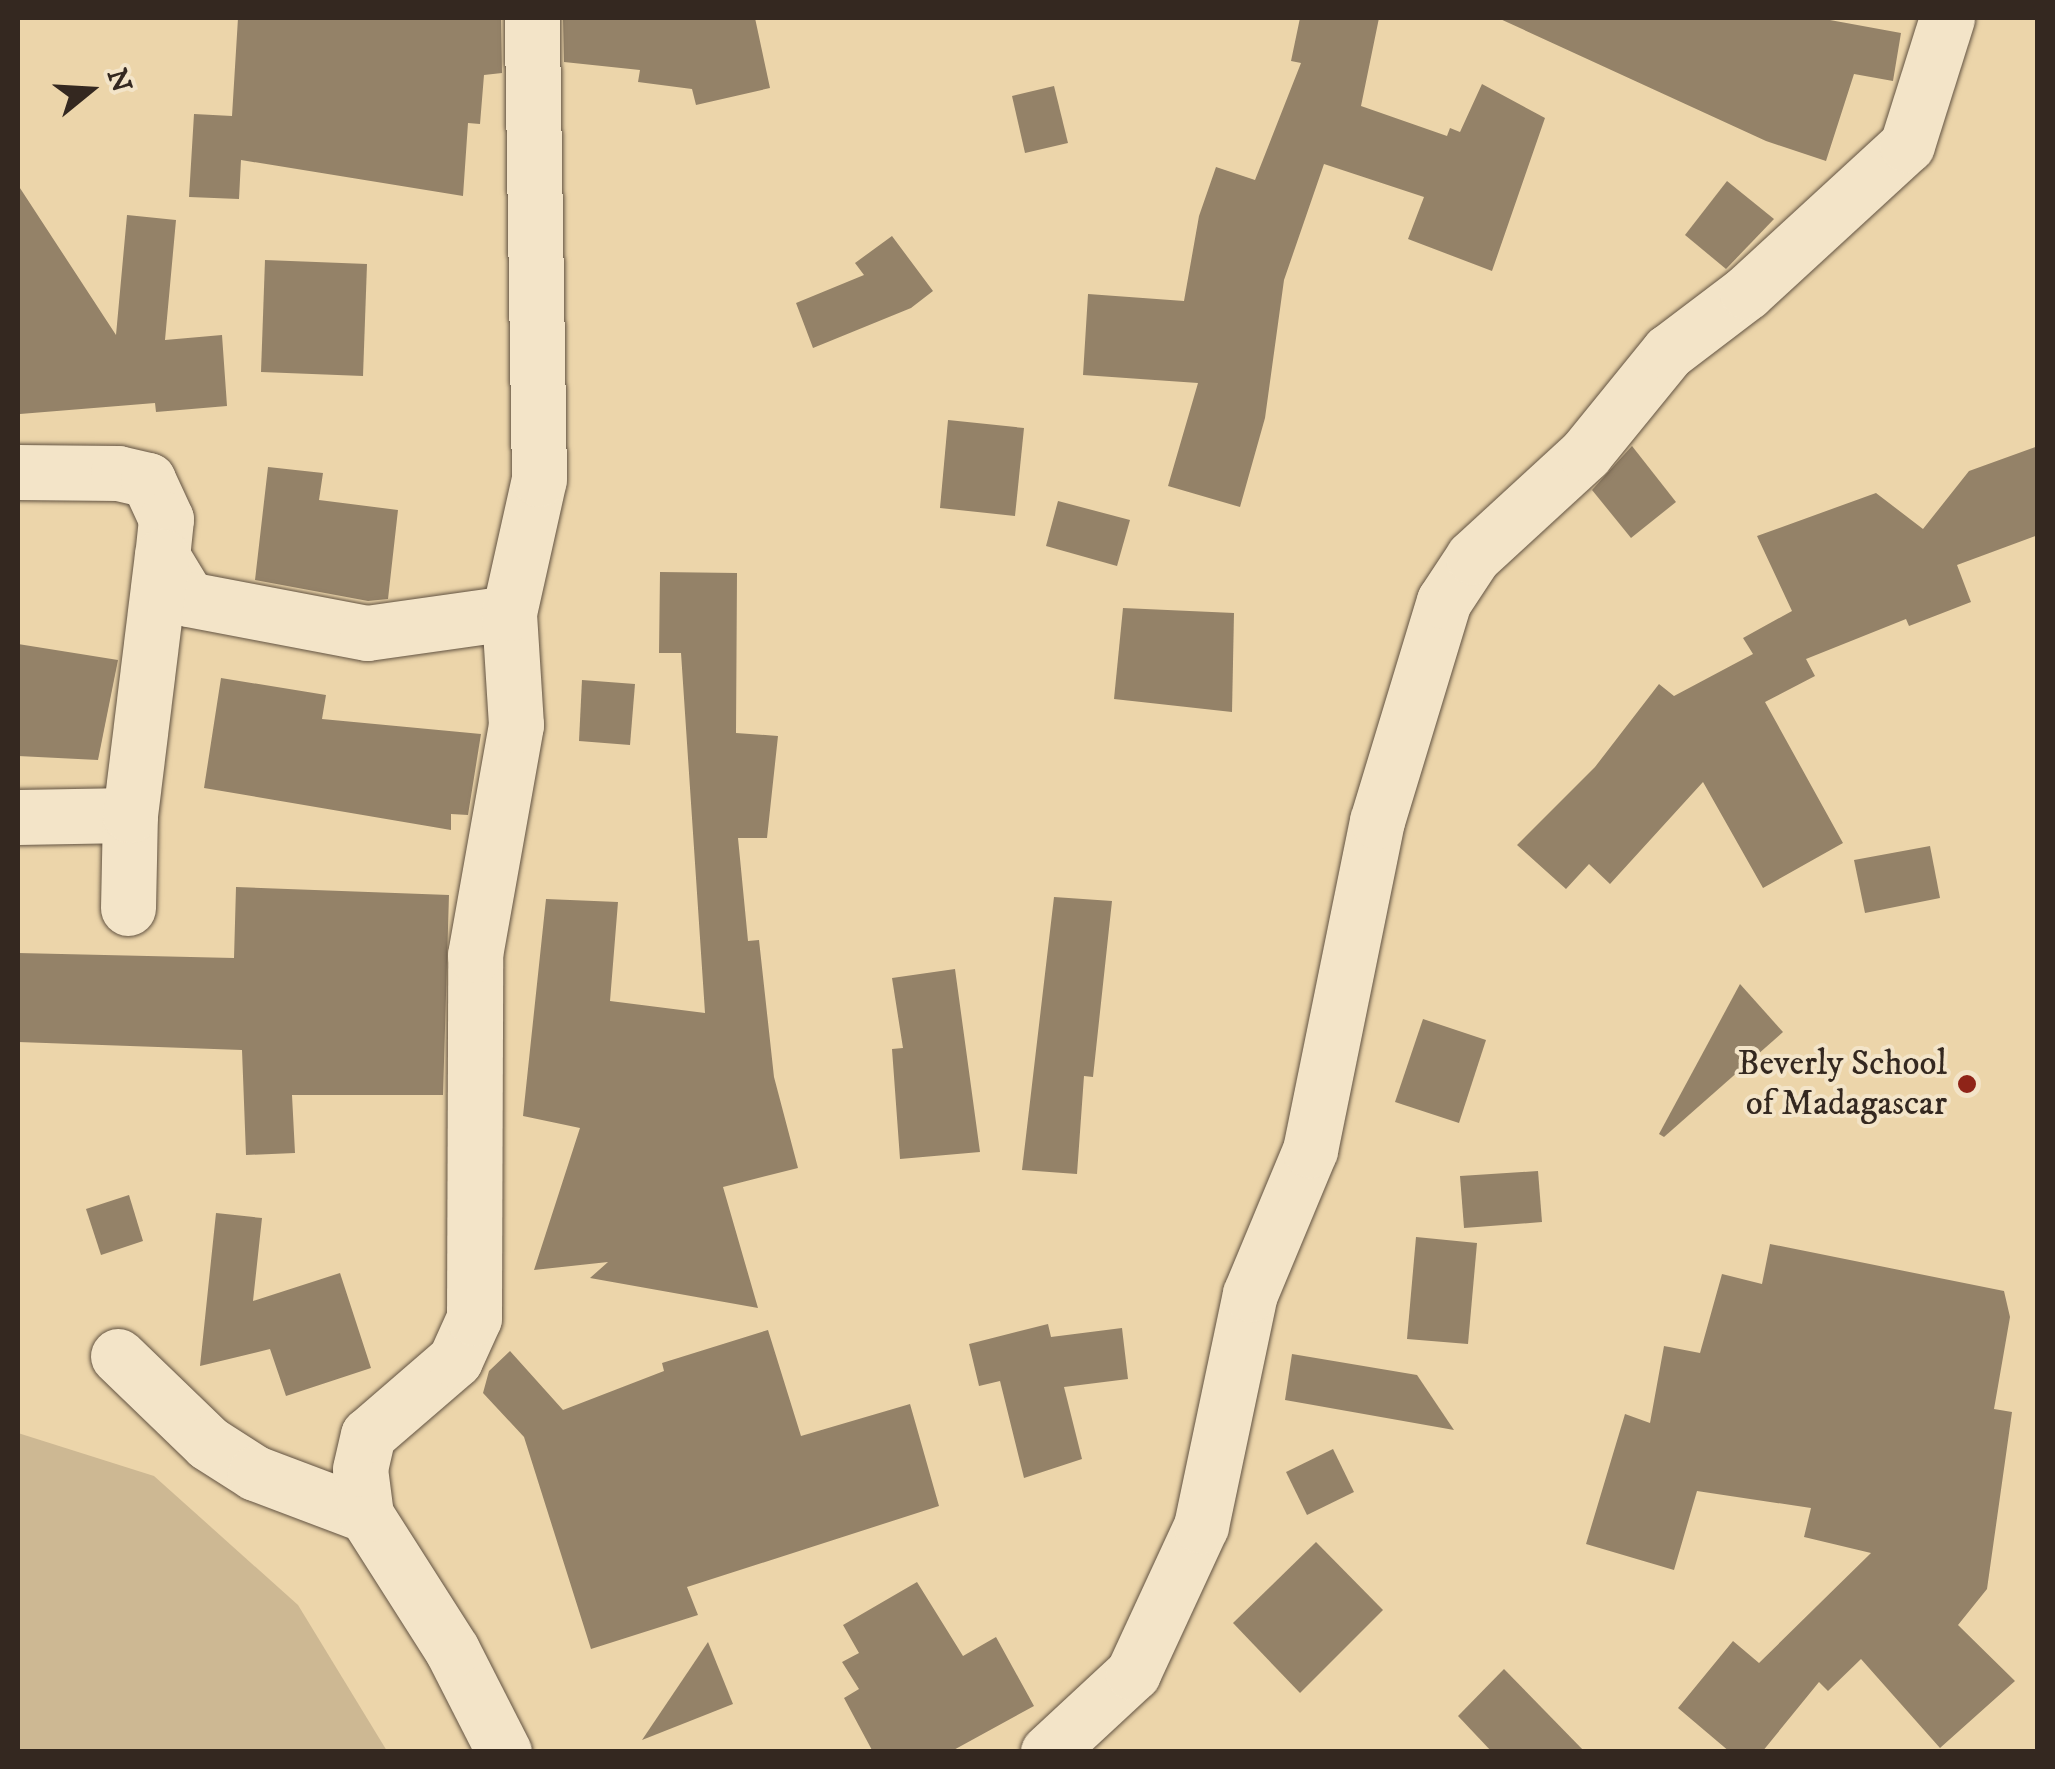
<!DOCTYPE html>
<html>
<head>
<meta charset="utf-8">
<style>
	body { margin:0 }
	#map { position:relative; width:2055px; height:1769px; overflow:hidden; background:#ecd5aa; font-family:"IM FELL DW Pica",serif }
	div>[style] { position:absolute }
	.green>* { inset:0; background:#cdb893 }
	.building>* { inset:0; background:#948268 }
	.roads { filter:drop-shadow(0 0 2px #625342) drop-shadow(0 0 2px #625342) }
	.minor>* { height:55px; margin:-27.5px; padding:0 27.5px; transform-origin:27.5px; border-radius:27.5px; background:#f3e4c8 }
	.dots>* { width:28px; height:28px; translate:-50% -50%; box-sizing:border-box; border:5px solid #f3e4c8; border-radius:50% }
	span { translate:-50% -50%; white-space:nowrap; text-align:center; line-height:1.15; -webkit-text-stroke:8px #f3e4c8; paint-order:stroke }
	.poi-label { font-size:35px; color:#342820 }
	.right { translate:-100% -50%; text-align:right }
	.frame { position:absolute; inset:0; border:20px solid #342820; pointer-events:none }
	.north { position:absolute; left:40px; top:40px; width:100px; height:100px; -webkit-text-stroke:8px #f3e4c8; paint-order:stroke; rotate:72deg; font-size:28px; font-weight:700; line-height:40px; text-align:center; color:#342820 }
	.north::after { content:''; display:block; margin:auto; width:35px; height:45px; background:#342820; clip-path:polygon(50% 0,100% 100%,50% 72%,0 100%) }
</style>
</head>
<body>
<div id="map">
	<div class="green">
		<div style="clip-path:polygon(18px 1433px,154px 1476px,298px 1605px,387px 1751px,18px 1751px)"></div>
	</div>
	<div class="building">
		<div style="clip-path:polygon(238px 18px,501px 18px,502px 73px,484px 75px,480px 124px,468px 123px,463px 196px,241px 160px,239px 199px,189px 197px,194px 114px,232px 116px)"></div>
		<div style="clip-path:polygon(563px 18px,755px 18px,770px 88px,696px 105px,692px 89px,638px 82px,640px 70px,564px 62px)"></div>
		<div style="clip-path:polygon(1300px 18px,1379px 18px,1361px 106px,1447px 136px,1450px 128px,1460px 132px,1482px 84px,1545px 118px,1492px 271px,1408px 239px,1424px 197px,1324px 164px,1284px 280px,1265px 418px,1240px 507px,1168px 486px,1198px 383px,1083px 375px,1088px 294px,1184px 301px,1199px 216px,1216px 167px,1255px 180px,1301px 63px,1291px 61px)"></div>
		<div style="clip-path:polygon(1498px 18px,1819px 18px,1901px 33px,1893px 81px,1854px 74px,1826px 161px,1766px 141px)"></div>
		<div style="clip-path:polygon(1054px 86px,1068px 143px,1025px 153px,1012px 96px)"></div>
		<div style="clip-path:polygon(1727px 181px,1774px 219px,1726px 269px,1685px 235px)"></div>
		<div style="clip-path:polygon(18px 185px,116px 335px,127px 215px,176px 220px,165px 340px,222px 335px,227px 406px,156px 412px,155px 403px,20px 414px)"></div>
		<div style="clip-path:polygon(892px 236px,933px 291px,911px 308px,813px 348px,796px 303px,864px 275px,855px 263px)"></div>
		<div style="clip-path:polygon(265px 260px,367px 264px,363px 376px,261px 372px)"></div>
		<div style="clip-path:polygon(948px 420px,1024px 428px,1015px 516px,940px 508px)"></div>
		<div style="clip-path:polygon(1632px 446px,1676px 502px,1631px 538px,1592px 490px)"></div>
		<div style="clip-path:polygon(2038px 446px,2038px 535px,1957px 565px,1971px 602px,1909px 626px,1906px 619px,1806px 659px,1815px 676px,1765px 702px,1843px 843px,1763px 888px,1703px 782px,1610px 884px,1589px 864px,1566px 889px,1517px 845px,1595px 767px,1659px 684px,1674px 696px,1753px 654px,1743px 638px,1792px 611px,1757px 536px,1876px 493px,1923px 529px,1969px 471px)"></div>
		<div style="clip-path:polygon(268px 467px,323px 473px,319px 500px,398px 510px,388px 599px,368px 601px,255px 580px)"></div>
		<div style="clip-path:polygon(1058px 501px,1130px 520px,1117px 566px,1046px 546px)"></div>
		<div style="clip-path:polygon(660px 572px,737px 573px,736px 733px,778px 736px,767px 838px,738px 838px,748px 941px,759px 940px,774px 1077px,798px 1168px,723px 1187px,758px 1308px,590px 1278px,608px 1262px,534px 1270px,580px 1128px,523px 1116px,546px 899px,618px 902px,610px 1001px,705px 1013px,681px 653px,659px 653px)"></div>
		<div style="clip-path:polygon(1123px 608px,1234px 613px,1232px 712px,1114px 699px)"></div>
		<div style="clip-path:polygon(18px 644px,118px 660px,98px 760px,18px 756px)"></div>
		<div style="clip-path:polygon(221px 678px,326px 695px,322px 719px,481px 734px,468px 815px,451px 814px,451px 830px,204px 788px)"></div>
		<div style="clip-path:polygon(582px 680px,635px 684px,630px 745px,579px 741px)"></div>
		<div style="clip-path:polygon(1930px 846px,1940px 898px,1865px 913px,1854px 860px)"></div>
		<div style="clip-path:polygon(236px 887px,449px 895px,443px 1095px,292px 1095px,295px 1153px,246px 1155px,242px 1050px,18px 1042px,18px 953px,234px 958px)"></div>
		<div style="clip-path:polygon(1054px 897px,1112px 901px,1093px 1077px,1084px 1076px,1077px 1174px,1022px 1170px)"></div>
		<div style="clip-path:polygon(955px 969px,980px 1152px,900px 1159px,892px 1049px,903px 1048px,892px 978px)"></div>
		<div style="clip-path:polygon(1740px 984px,1783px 1032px,1664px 1137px,1659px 1134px)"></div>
		<div style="clip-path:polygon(1423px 1019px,1486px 1040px,1459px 1123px,1395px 1102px)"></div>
		<div style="clip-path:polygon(1538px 1171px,1542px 1222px,1464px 1228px,1460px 1176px)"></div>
		<div style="clip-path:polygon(129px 1195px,143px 1241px,101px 1255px,86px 1209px)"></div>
		<div style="clip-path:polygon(216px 1213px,262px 1218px,253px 1301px,340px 1273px,371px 1368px,286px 1396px,270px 1349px,200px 1366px)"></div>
		<div style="clip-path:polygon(1416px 1237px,1477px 1243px,1468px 1344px,1407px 1339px)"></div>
		<div style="clip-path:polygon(1770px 1244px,2004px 1291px,2010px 1317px,1994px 1409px,2012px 1412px,1987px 1589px,1958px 1625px,2015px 1681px,1940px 1748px,1861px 1659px,1828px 1691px,1819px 1682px,1762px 1752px,1730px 1752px,1678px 1708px,1733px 1641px,1759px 1663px,1871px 1553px,1804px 1537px,1811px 1508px,1697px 1491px,1674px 1570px,1586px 1544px,1625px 1414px,1650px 1423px,1664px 1346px,1700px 1353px,1722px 1274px,1762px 1284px)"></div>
		<div style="clip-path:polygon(1048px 1324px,1051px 1337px,1122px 1328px,1128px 1379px,1064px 1387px,1082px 1459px,1024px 1478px,1000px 1381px,979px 1386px,969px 1344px)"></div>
		<div style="clip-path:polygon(768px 1330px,801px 1436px,910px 1404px,939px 1506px,687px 1587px,698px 1615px,591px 1649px,524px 1437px,483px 1393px,489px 1371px,510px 1351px,563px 1410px,664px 1371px,662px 1363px)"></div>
		<div style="clip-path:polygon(1292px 1354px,1417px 1375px,1454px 1430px,1285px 1400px)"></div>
		<div style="clip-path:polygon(1333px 1449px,1354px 1492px,1307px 1515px,1286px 1472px)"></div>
		<div style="clip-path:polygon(1316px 1542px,1383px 1610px,1300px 1693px,1233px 1623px)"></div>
		<div style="clip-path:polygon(917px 1582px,963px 1656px,996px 1637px,1034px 1706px,950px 1752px,873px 1752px,844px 1698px,859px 1689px,842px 1662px,859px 1653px,843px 1625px)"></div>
		<div style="clip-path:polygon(708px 1642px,733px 1704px,642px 1740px)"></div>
		<div style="clip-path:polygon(1504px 1669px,1585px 1752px,1492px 1752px,1458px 1716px)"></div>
	</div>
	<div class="roads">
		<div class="minor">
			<div style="left:18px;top:472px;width:100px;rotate:0.6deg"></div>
			<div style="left:118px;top:473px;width:31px;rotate:13deg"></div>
			<div style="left:148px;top:480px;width:43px;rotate:65.2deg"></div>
			<div style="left:166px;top:519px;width:37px;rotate:96deg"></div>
			<div style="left:162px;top:556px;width:50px;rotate:58.8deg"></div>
			<div style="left:188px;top:599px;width:182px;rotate:10.8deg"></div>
			<div style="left:367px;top:633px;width:143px;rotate:-8deg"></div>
			<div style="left:18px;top:817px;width:112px;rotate:-1deg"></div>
			<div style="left:128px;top:908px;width:93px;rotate:-88.8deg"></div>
			<div style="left:130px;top:815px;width:261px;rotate:-83deg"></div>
			<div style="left:118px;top:1356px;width:125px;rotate:44deg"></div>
			<div style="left:208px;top:1443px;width:56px;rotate:32.6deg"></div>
			<div style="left:255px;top:1473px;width:119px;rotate:20.7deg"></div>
			<div style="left:504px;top:1752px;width:114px;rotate:-117deg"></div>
			<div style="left:452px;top:1650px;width:160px;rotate:-122.5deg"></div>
			<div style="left:366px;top:1515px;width:46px;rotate:-97.4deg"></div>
			<div style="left:360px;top:1469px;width:35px;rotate:-77deg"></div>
			<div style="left:368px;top:1435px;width:115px;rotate:-40.8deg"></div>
			<div style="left:455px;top:1360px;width:46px;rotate:-65.7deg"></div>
			<div style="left:474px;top:1318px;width:363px;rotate:-89.8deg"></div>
			<div style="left:475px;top:955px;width:234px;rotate:-79.9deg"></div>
			<div style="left:516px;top:725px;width:112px;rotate:-93.6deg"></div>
			<div style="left:509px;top:613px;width:137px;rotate:-77.4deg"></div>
			<div style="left:539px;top:479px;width:461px;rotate:-90.9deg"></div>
			<div style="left:1048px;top:1752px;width:116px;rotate:-42.9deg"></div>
			<div style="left:1133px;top:1673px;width:162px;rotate:-65.2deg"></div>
			<div style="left:1201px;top:1526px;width:237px;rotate:-78.1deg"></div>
			<div style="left:1250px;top:1294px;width:156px;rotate:-67.4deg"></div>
			<div style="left:1310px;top:1150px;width:336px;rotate:-78.5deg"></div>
			<div style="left:1377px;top:821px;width:230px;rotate:-73.1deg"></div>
			<div style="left:1444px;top:601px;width:53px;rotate:-56.6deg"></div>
			<div style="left:1473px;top:557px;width:152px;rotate:-42.6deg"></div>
			<div style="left:1585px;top:454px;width:132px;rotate:-50.9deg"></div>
			<div style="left:1668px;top:352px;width:99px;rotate:-37.2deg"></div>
			<div style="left:1747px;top:292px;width:217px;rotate:-42.6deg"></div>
			<div style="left:1907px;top:145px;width:133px;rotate:-72.5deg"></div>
		</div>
	</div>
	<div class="dots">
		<div style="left:1967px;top:1084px;background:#8f2418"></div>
	</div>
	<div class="poi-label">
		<span class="right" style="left:1947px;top:1084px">Beverly School<br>of Madagascar</span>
	</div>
	<div class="frame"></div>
	<div class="north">N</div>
</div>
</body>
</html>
